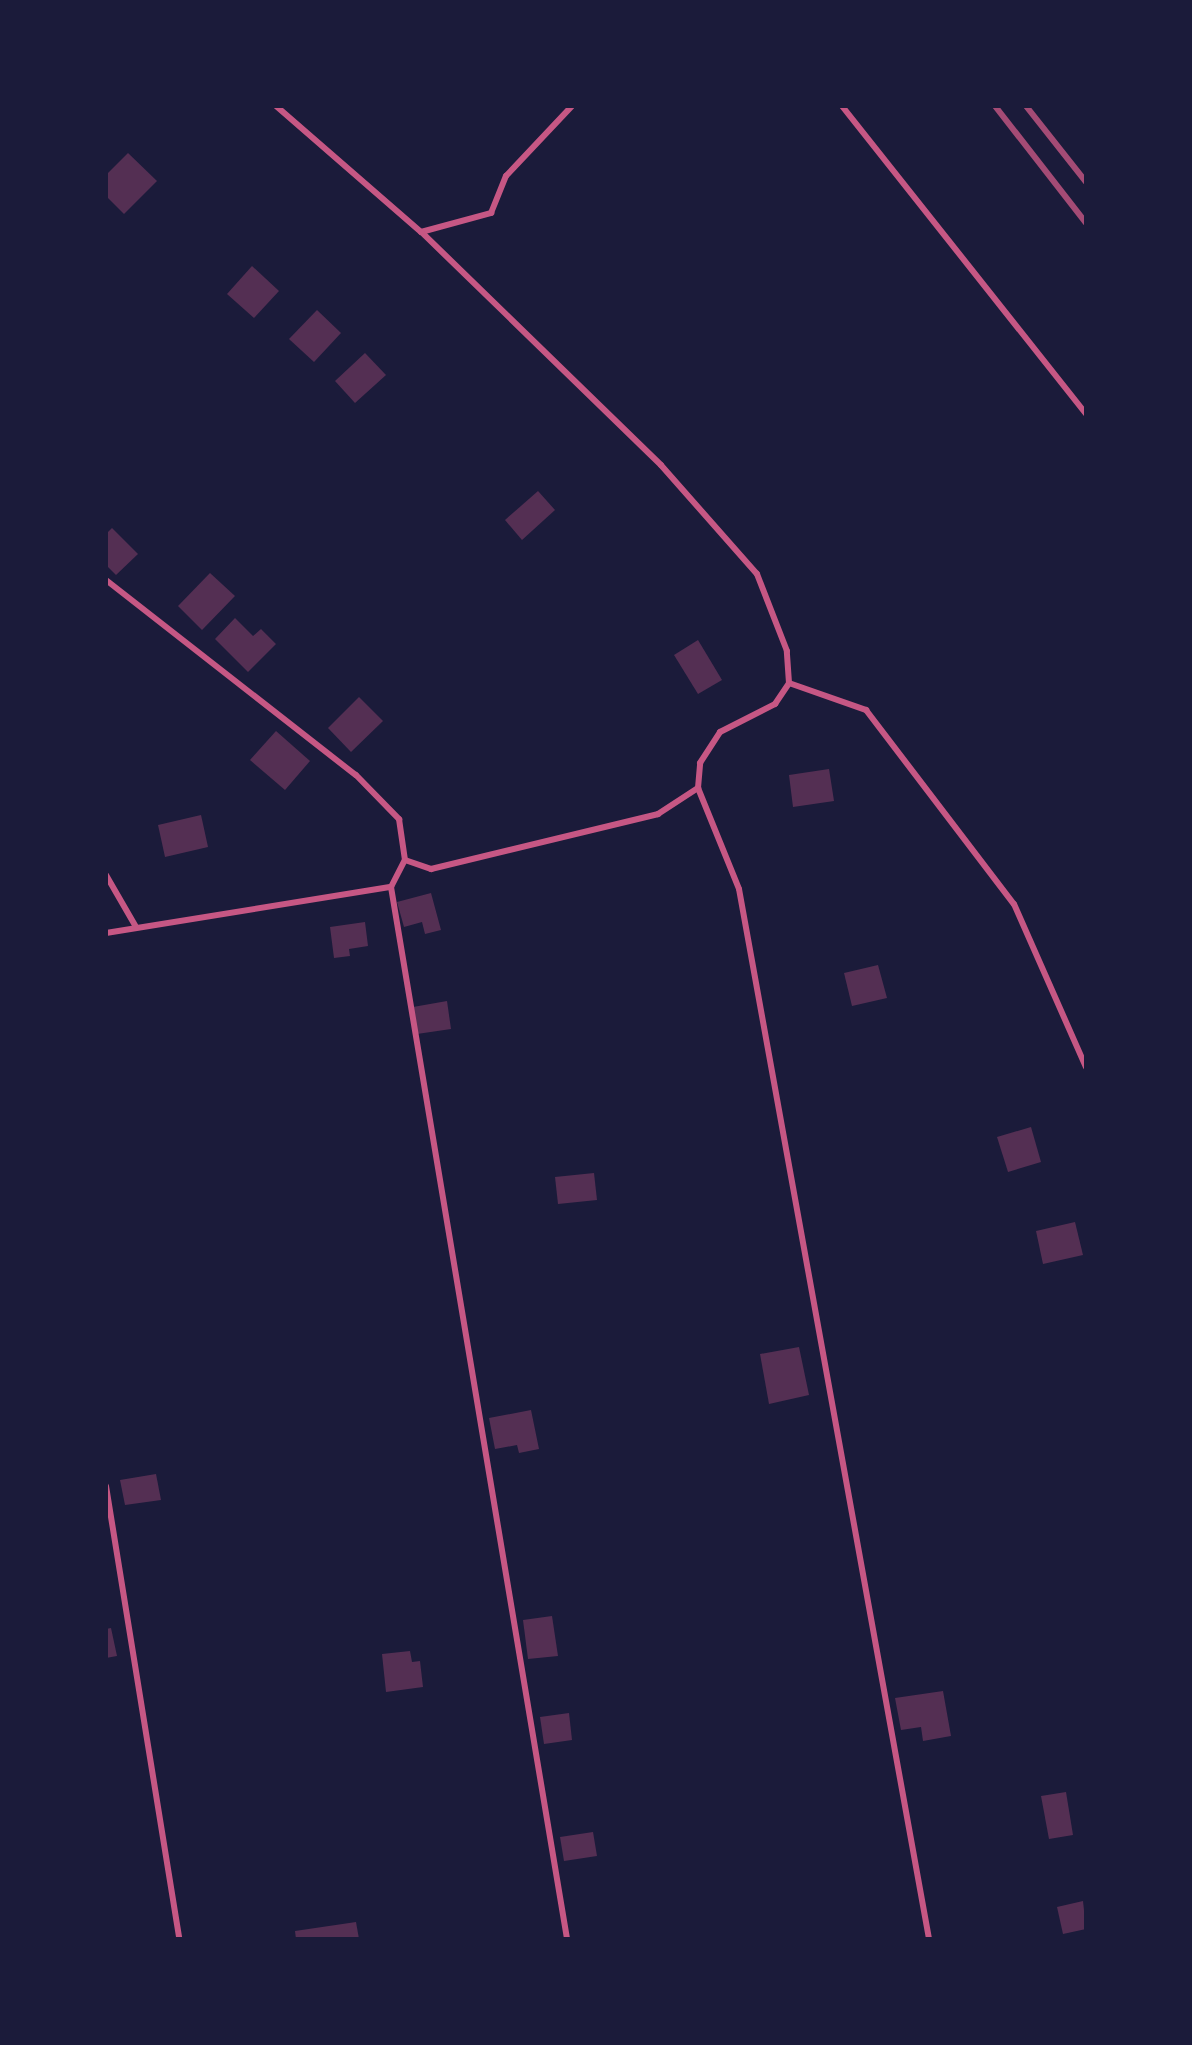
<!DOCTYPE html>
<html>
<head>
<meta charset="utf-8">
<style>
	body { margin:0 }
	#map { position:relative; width:1192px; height:2045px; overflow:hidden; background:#1b1b3a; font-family:Georgia,serif }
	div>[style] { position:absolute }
	.building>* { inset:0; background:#542f53 }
	.service>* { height:6px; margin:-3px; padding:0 3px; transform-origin:3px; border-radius:3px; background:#c65784 }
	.rail>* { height:6px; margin:-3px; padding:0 3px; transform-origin:3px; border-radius:3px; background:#a44b75 }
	span { translate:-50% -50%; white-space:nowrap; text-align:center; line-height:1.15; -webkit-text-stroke:6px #1b1b3a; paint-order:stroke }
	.frame { position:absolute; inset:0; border:108px solid #1b1b3a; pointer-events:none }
</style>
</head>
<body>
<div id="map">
	<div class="building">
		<div style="clip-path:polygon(128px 153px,157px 181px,124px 214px,106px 196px,106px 175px)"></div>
		<div style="clip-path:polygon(252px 266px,279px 291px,254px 318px,227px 294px)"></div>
		<div style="clip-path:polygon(317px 310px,341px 333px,314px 362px,289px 339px)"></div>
		<div style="clip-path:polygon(365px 353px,386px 375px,355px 403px,335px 381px)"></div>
		<div style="clip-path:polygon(538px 491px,555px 510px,522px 540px,505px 520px)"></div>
		<div style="clip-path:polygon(112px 528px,138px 554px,116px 575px,106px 565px,106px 534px)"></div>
		<div style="clip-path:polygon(210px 573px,235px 596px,202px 630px,178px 606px)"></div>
		<div style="clip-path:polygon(235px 618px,253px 636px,261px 629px,276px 644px,248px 672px,215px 639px)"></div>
		<div style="clip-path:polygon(698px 640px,722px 680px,698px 694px,674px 655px)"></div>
		<div style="clip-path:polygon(359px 697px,383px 721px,351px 752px,328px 728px)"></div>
		<div style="clip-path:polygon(276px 731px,310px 761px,285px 790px,250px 760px)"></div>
		<div style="clip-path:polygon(829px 769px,834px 801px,793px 807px,789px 775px)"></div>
		<div style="clip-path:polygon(201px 815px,208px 847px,165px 857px,158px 825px)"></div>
		<div style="clip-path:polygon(431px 893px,441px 930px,425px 934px,422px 922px,404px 927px,397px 902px)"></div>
		<div style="clip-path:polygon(365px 922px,368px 946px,349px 949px,350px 956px,334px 958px,330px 927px)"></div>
		<div style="clip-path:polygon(878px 965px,887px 998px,852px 1006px,844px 973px)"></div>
		<div style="clip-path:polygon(447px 1001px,451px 1029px,417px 1034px,413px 1007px)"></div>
		<div style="clip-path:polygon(1031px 1127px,1041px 1162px,1008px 1172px,997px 1137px)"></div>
		<div style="clip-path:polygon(594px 1173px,597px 1200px,558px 1204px,555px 1177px)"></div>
		<div style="clip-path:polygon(1075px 1222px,1083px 1255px,1043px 1264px,1036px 1231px)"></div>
		<div style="clip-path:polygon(799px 1347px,809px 1395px,769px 1404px,760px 1354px)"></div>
		<div style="clip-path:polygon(531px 1410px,539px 1449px,519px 1453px,517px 1445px,495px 1449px,489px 1418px)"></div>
		<div style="clip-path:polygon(156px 1474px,161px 1500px,125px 1505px,120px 1480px)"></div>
		<div style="clip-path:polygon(552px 1616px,558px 1656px,528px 1659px,523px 1620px)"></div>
		<div style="clip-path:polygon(111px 1628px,117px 1656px,106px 1658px,106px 1629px)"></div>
		<div style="clip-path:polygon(410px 1651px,412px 1662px,420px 1661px,423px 1687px,386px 1692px,382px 1654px)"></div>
		<div style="clip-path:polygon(943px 1691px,951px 1736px,923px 1741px,921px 1727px,901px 1730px,895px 1698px)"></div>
		<div style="clip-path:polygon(569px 1713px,572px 1740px,544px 1744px,540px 1717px)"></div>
		<div style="clip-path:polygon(1066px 1792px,1073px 1835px,1049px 1839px,1041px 1796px)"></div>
		<div style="clip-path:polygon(593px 1832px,597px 1856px,564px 1861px,560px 1837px)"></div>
		<div style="clip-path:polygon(1083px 1901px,1086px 1929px,1063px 1934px,1057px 1907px)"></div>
		<div style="clip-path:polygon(356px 1922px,359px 1939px,296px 1939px,295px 1931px)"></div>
	</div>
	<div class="service">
		<div style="left:842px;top:106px;width:393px;rotate:51.6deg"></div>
		<div style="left:421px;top:232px;width:73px;rotate:-15.2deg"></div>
		<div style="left:491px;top:213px;width:40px;rotate:-68deg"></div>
		<div style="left:506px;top:176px;width:96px;rotate:-46.7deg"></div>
		<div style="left:106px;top:580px;width:317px;rotate:38deg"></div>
		<div style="left:356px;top:775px;width:62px;rotate:45.7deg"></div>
		<div style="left:399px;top:819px;width:41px;rotate:81.7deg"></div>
		<div style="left:789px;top:683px;width:82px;rotate:19.3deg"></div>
		<div style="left:866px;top:710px;width:244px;rotate:52.7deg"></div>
		<div style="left:1014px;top:904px;width:178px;rotate:66.2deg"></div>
		<div style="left:698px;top:788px;width:109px;rotate:67.9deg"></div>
		<div style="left:739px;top:889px;width:1067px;rotate:79.74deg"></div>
		<div style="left:106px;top:875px;width:60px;rotate:60deg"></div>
		<div style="left:391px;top:887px;width:1067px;rotate:80.5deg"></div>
		<div style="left:106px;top:933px;width:289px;rotate:-9.2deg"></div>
		<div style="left:391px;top:887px;width:30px;rotate:-63deg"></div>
		<div style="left:405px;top:860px;width:28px;rotate:19deg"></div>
		<div style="left:431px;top:869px;width:234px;rotate:-13.6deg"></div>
		<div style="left:658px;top:814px;width:48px;rotate:-33deg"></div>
		<div style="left:698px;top:788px;width:25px;rotate:-85deg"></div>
		<div style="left:700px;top:763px;width:37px;rotate:-57deg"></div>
		<div style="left:720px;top:732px;width:62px;rotate:-27deg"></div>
		<div style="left:775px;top:704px;width:25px;rotate:-56deg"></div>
		<div style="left:789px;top:683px;width:32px;rotate:-94deg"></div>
		<div style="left:787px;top:651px;width:83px;rotate:-111.3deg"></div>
		<div style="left:757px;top:574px;width:145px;rotate:-131.4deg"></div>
		<div style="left:661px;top:465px;width:334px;rotate:-135.8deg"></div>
		<div style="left:421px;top:232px;width:192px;rotate:-139deg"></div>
		<div style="left:106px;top:1486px;width:459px;rotate:80.8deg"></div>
	</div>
	<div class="rail">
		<div style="left:995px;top:106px;width:148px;rotate:52.1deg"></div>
		<div style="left:1026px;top:106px;width:97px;rotate:51.7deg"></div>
	</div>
	<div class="frame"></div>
</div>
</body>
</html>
